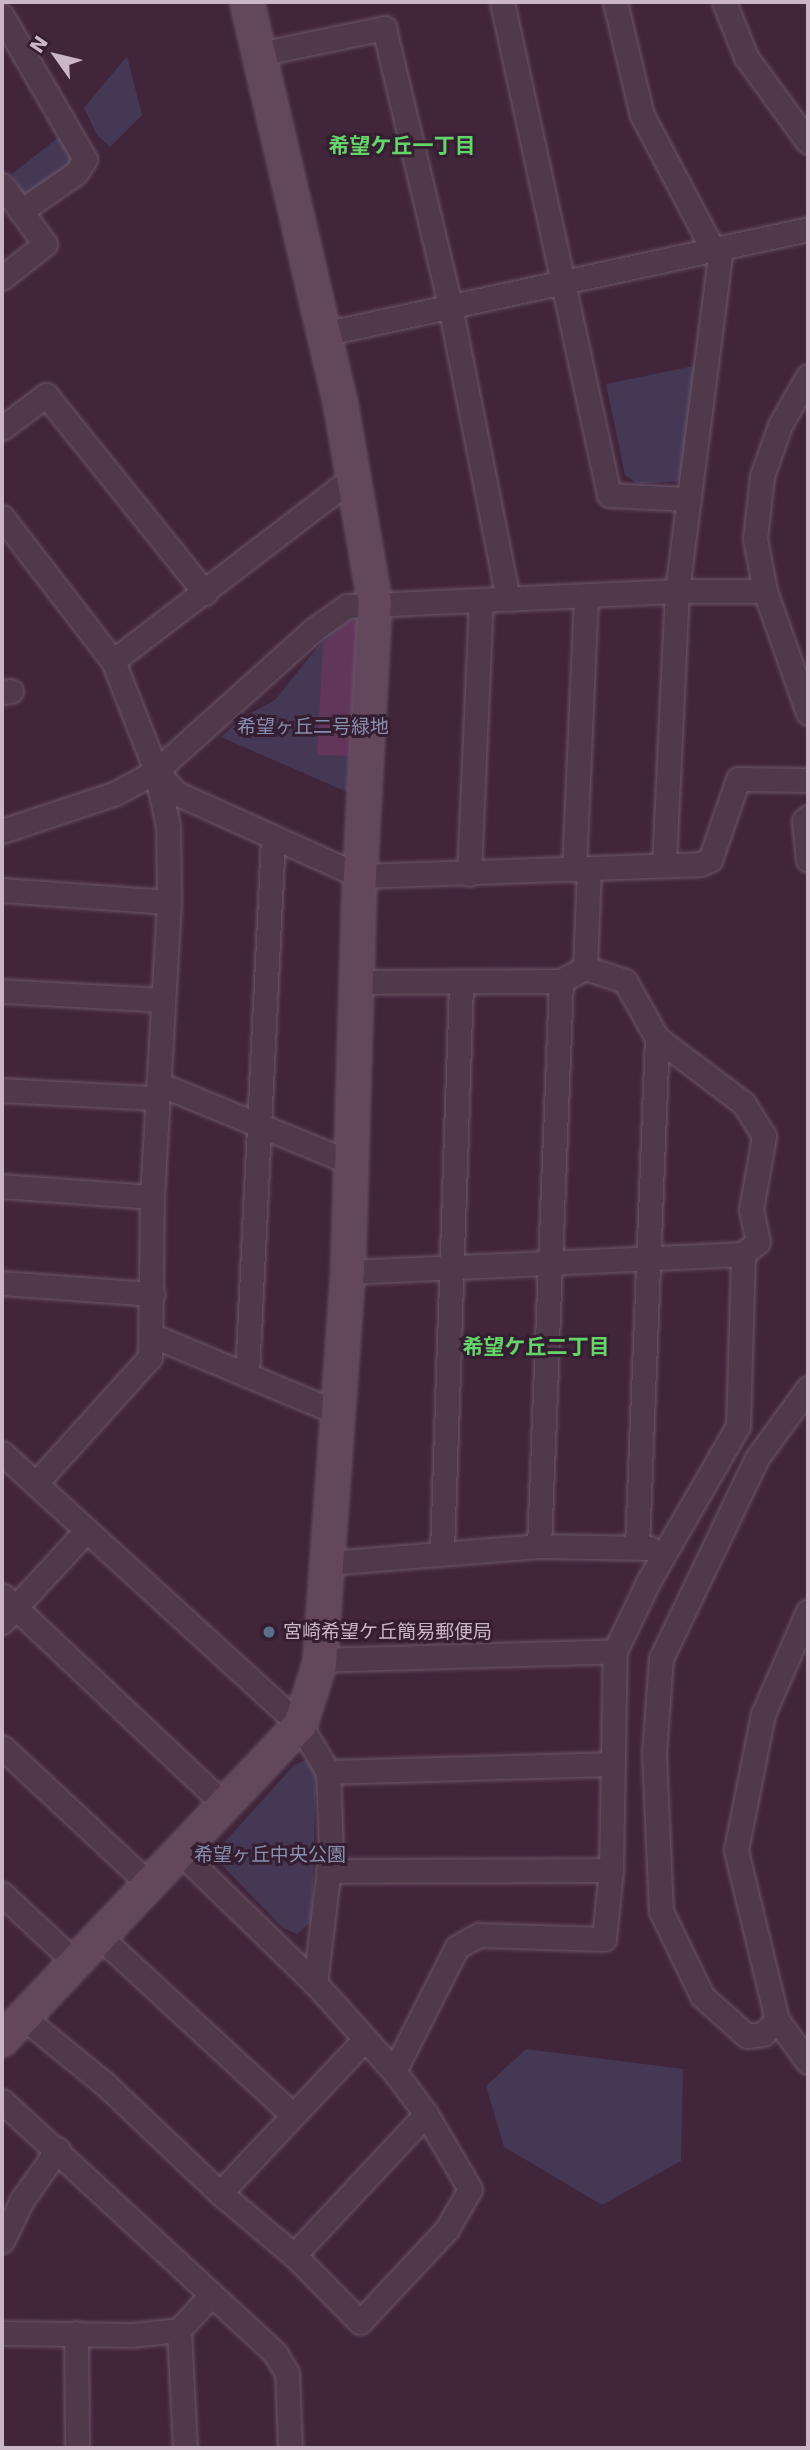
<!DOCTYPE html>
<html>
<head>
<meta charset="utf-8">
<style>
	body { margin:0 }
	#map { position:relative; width:810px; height:2450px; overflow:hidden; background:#40253b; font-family:"DejaVu Sans","Noto Sans JP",sans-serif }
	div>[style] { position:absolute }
	.green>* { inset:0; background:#453855 }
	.water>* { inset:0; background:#62355a }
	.roads { filter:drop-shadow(0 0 2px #6d5769) drop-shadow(0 0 2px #6d5769) }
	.street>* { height:23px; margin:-11.5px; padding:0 11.5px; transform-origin:11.5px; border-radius:11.5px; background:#50394b }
	.secondary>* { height:32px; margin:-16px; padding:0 16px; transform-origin:16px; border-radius:16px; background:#63475c }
	.dots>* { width:19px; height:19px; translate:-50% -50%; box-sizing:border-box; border:4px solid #351e31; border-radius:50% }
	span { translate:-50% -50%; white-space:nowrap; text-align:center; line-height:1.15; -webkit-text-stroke:6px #351e31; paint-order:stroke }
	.park-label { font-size:19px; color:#8990af }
	.poi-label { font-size:19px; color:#cab6c6 }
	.left { translate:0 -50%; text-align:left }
	.neighbourhood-label { font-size:21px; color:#64d669; font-weight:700 }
	.frame { position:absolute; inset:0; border:4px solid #cab6c6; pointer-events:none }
	.north { position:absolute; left:21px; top:21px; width:70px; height:70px; -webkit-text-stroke:5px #351e31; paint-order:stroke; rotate:304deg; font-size:19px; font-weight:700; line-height:28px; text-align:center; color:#cab6c6 }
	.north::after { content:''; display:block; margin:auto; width:24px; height:32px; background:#cab6c6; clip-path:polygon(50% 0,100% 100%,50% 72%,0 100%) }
</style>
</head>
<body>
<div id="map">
	<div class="green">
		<div style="clip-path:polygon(127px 56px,142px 115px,110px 147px,97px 135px,84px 108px)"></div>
		<div style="clip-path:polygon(60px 136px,74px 163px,24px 195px,12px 174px)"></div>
		<div style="clip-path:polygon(708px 363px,684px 481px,638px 484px,625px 475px,606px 384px)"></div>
		<div style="clip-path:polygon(368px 616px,354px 795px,221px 737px,242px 718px,275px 700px,328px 634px,348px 620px)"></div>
		<div style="clip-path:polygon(306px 1760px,316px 1770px,312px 1921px,297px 1934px,283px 1928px,219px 1862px,223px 1844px,294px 1765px)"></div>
		<div style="clip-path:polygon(526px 2049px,683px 2069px,681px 2161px,602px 2205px,504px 2147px,486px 2086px)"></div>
	</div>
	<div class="water">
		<div style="clip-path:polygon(365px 619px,356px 756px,317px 755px,323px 643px,348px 622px)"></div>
	</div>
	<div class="roads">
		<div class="street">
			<div style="left:502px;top:2px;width:504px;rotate:77.75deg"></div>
			<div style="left:609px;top:495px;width:80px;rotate:2.9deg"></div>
			<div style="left:615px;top:2px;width:116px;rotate:76.6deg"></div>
			<div style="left:642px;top:115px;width:150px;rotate:62.2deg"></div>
			<div style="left:724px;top:2px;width:59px;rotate:68.2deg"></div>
			<div style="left:746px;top:57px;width:105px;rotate:53.9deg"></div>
			<div style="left:2px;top:16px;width:165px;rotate:59.9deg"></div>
			<div style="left:85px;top:159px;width:17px;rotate:123deg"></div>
			<div style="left:76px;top:173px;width:67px;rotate:145.4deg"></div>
			<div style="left:259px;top:54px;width:128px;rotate:-11.7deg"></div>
			<div style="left:384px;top:28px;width:286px;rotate:76.6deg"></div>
			<div style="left:450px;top:306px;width:299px;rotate:78.8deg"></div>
			<div style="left:2px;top:185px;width:73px;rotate:53.9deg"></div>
			<div style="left:45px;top:244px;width:55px;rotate:141.7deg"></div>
			<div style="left:323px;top:334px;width:496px;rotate:-12.2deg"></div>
			<div style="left:808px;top:376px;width:56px;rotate:119.7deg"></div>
			<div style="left:780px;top:425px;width:54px;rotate:109.4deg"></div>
			<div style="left:762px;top:476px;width:63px;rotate:96.3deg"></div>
			<div style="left:755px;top:539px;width:53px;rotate:79.1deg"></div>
			<div style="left:765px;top:591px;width:129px;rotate:70.6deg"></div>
			<div style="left:2px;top:428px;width:55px;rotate:-36.9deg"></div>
			<div style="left:46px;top:395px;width:254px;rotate:51.2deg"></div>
			<div style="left:2px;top:517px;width:182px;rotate:52.4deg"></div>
			<div style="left:113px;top:661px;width:118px;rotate:68.6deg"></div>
			<div style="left:156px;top:771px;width:56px;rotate:77.7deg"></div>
			<div style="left:168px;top:826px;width:76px;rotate:89.2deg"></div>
			<div style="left:169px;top:902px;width:295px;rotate:93.3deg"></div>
			<div style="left:152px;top:1197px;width:160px;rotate:90.7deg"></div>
			<div style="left:150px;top:1357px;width:170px;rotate:132.1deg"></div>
			<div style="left:113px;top:661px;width:303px;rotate:-37.4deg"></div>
			<div style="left:2px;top:692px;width:9px;rotate:-6deg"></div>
			<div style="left:159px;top:774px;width:25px;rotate:48deg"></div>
			<div style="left:176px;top:793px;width:202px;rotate:24.3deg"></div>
			<div style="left:360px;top:876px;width:340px;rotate:-2deg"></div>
			<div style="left:700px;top:864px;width:11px;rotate:-22deg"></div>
			<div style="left:710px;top:860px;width:86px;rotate:-70.9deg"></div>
			<div style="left:738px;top:779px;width:70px;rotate:0.8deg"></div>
			<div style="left:808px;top:817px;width:6px;rotate:135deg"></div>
			<div style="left:804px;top:821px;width:39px;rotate:84deg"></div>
			<div style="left:2px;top:831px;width:120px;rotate:-18.4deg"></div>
			<div style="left:116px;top:793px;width:46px;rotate:-28.8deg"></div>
			<div style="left:156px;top:771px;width:211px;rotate:-41.9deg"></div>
			<div style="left:313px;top:630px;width:42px;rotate:-35.2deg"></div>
			<div style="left:347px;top:606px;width:330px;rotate:-2.6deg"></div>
			<div style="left:677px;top:591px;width:88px"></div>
			<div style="left:664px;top:865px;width:274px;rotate:-87.3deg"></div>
			<div style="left:677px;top:591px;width:346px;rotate:-82.7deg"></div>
			<div style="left:574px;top:869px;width:272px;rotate:-87.5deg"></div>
			<div style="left:469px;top:874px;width:272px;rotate:-87.5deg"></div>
			<div style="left:2px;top:890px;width:167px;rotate:4.1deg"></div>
			<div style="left:585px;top:968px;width:100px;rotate:-87.7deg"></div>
			<div style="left:2px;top:991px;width:159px;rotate:3.2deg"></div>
			<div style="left:159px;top:1084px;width:211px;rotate:22.3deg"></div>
			<div style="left:2px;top:1090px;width:155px;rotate:3deg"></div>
			<div style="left:2px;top:1186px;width:150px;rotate:4.2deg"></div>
			<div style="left:348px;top:1272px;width:395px;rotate:-2.6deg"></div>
			<div style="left:743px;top:1254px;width:19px;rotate:-39deg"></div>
			<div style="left:758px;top:1242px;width:33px;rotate:-102deg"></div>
			<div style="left:751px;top:1210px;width:75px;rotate:-80deg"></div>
			<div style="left:764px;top:1136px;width:39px;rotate:-122deg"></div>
			<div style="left:743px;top:1103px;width:108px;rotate:-142.9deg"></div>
			<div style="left:657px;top:1038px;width:65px;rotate:-119.3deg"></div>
			<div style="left:625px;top:981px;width:42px;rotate:-162deg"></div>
			<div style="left:585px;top:968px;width:27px;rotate:152deg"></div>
			<div style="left:561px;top:981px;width:200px;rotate:179.7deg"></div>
			<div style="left:2px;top:1283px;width:151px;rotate:4.2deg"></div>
			<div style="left:151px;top:1335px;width:203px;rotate:22.6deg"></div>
			<div style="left:247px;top:1375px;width:538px;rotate:-87.23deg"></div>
			<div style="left:808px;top:1388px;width:87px;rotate:126.1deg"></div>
			<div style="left:757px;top:1458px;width:222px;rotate:115.6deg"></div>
			<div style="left:661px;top:1658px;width:95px;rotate:94.2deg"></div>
			<div style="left:654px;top:1753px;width:158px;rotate:87.5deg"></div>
			<div style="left:661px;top:1911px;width:94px;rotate:64.2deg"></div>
			<div style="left:702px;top:1996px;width:60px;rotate:41.6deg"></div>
			<div style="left:747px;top:2036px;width:16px;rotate:-7deg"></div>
			<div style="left:763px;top:2034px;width:20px;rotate:-45deg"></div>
			<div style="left:777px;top:2020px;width:52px;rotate:53.6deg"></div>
			<div style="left:2px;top:1453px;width:403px;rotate:42.4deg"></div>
			<div style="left:300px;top:1725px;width:55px;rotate:59.2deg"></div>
			<div style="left:328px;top:1772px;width:79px;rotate:87.8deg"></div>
			<div style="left:331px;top:1851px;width:133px;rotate:96.9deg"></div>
			<div style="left:539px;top:1546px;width:565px;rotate:-87.77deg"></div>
			<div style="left:637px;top:1546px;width:508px;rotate:-87.75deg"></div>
			<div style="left:442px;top:1551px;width:568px;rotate:-88.08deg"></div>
			<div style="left:328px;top:1563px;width:212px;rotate:-4.6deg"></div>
			<div style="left:539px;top:1546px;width:111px;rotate:1deg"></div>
			<div style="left:2px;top:1595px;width:306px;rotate:43.3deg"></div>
			<div style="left:2px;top:1622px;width:122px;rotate:-47.3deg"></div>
			<div style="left:320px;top:1660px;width:295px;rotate:-1.7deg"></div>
			<div style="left:2px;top:1747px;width:200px;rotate:43deg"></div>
			<div style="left:328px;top:1772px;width:284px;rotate:-1.6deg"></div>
			<div style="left:328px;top:1871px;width:283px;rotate:-0.2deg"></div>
			<div style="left:2px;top:1894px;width:100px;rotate:43deg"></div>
			<div style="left:100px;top:1937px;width:260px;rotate:42.7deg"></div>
			<div style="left:24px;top:2018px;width:104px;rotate:39.2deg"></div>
			<div style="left:105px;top:2084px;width:158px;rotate:43.5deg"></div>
			<div style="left:220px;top:2193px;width:97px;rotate:40deg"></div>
			<div style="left:294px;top:2255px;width:94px;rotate:45.4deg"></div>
			<div style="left:360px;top:2322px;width:127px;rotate:-46.9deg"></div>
			<div style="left:447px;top:2229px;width:46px;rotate:-60.1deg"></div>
			<div style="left:470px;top:2189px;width:87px;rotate:-120.4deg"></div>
			<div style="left:426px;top:2114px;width:54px;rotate:-126.7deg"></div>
			<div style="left:394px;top:2071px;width:118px;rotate:-131.9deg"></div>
			<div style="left:315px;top:1983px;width:187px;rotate:-135.9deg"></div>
			<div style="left:777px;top:2020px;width:175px;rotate:-103.6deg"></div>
			<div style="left:736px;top:1850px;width:139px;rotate:-78.8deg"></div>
			<div style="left:763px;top:1714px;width:112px;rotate:-66.4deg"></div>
			<div style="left:394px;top:2071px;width:139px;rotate:-63.1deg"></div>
			<div style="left:457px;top:1947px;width:25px;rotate:-29deg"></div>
			<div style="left:479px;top:1935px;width:125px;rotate:1.8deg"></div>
			<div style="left:604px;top:1939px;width:69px;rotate:-84.2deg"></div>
			<div style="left:611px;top:1870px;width:219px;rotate:-89deg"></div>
			<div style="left:615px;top:1651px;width:79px;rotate:-64.4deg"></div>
			<div style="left:649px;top:1580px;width:178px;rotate:-60deg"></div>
			<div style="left:738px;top:1426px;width:172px;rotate:-88.3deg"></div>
			<div style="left:2px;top:2101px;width:372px;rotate:42.7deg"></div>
			<div style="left:275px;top:2353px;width:23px;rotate:59deg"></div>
			<div style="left:287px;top:2373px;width:75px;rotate:87.7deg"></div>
			<div style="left:220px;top:2193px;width:210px;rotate:-46.7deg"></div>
			<div style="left:2px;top:2241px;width:46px;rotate:-64deg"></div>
			<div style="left:22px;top:2200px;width:62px;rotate:-54.8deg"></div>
			<div style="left:294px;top:2255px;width:193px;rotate:-46.9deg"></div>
			<div style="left:179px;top:2330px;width:118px;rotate:87.1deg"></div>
			<div style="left:2px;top:2333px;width:129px;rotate:0.9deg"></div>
			<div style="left:131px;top:2335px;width:48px;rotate:-5.9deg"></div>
			<div style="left:179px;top:2330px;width:47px;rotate:-47.6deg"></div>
			<div style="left:76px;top:2333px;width:115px;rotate:89.5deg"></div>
		</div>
		<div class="secondary">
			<div style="left:2px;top:2040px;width:434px;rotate:-46.6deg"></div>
			<div style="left:300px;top:1725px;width:65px;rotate:-72.1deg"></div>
			<div style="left:320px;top:1663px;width:392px;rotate:-85.9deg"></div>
			<div style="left:348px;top:1272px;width:396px;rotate:-88.3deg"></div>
			<div style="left:360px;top:876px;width:273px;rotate:-86.9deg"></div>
			<div style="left:375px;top:603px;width:200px;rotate:-99.8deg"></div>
			<div style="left:341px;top:406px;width:415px;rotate:-103.1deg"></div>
		</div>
	</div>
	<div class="dots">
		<div style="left:269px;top:1632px;background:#5c6f8a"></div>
	</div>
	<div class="park-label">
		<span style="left:313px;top:727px">希望ヶ丘二号緑地</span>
		<span style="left:270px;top:1855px">希望ヶ丘中央公園</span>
	</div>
	<div class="poi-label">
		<span class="left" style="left:283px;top:1632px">宮崎希望ケ丘簡易郵便局</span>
	</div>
	<div class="neighbourhood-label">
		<span style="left:402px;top:146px">希望ケ丘一丁目</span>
		<span style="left:536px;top:1347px">希望ケ丘二丁目</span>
	</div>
	<div class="frame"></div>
	<div class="north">N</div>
</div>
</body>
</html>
